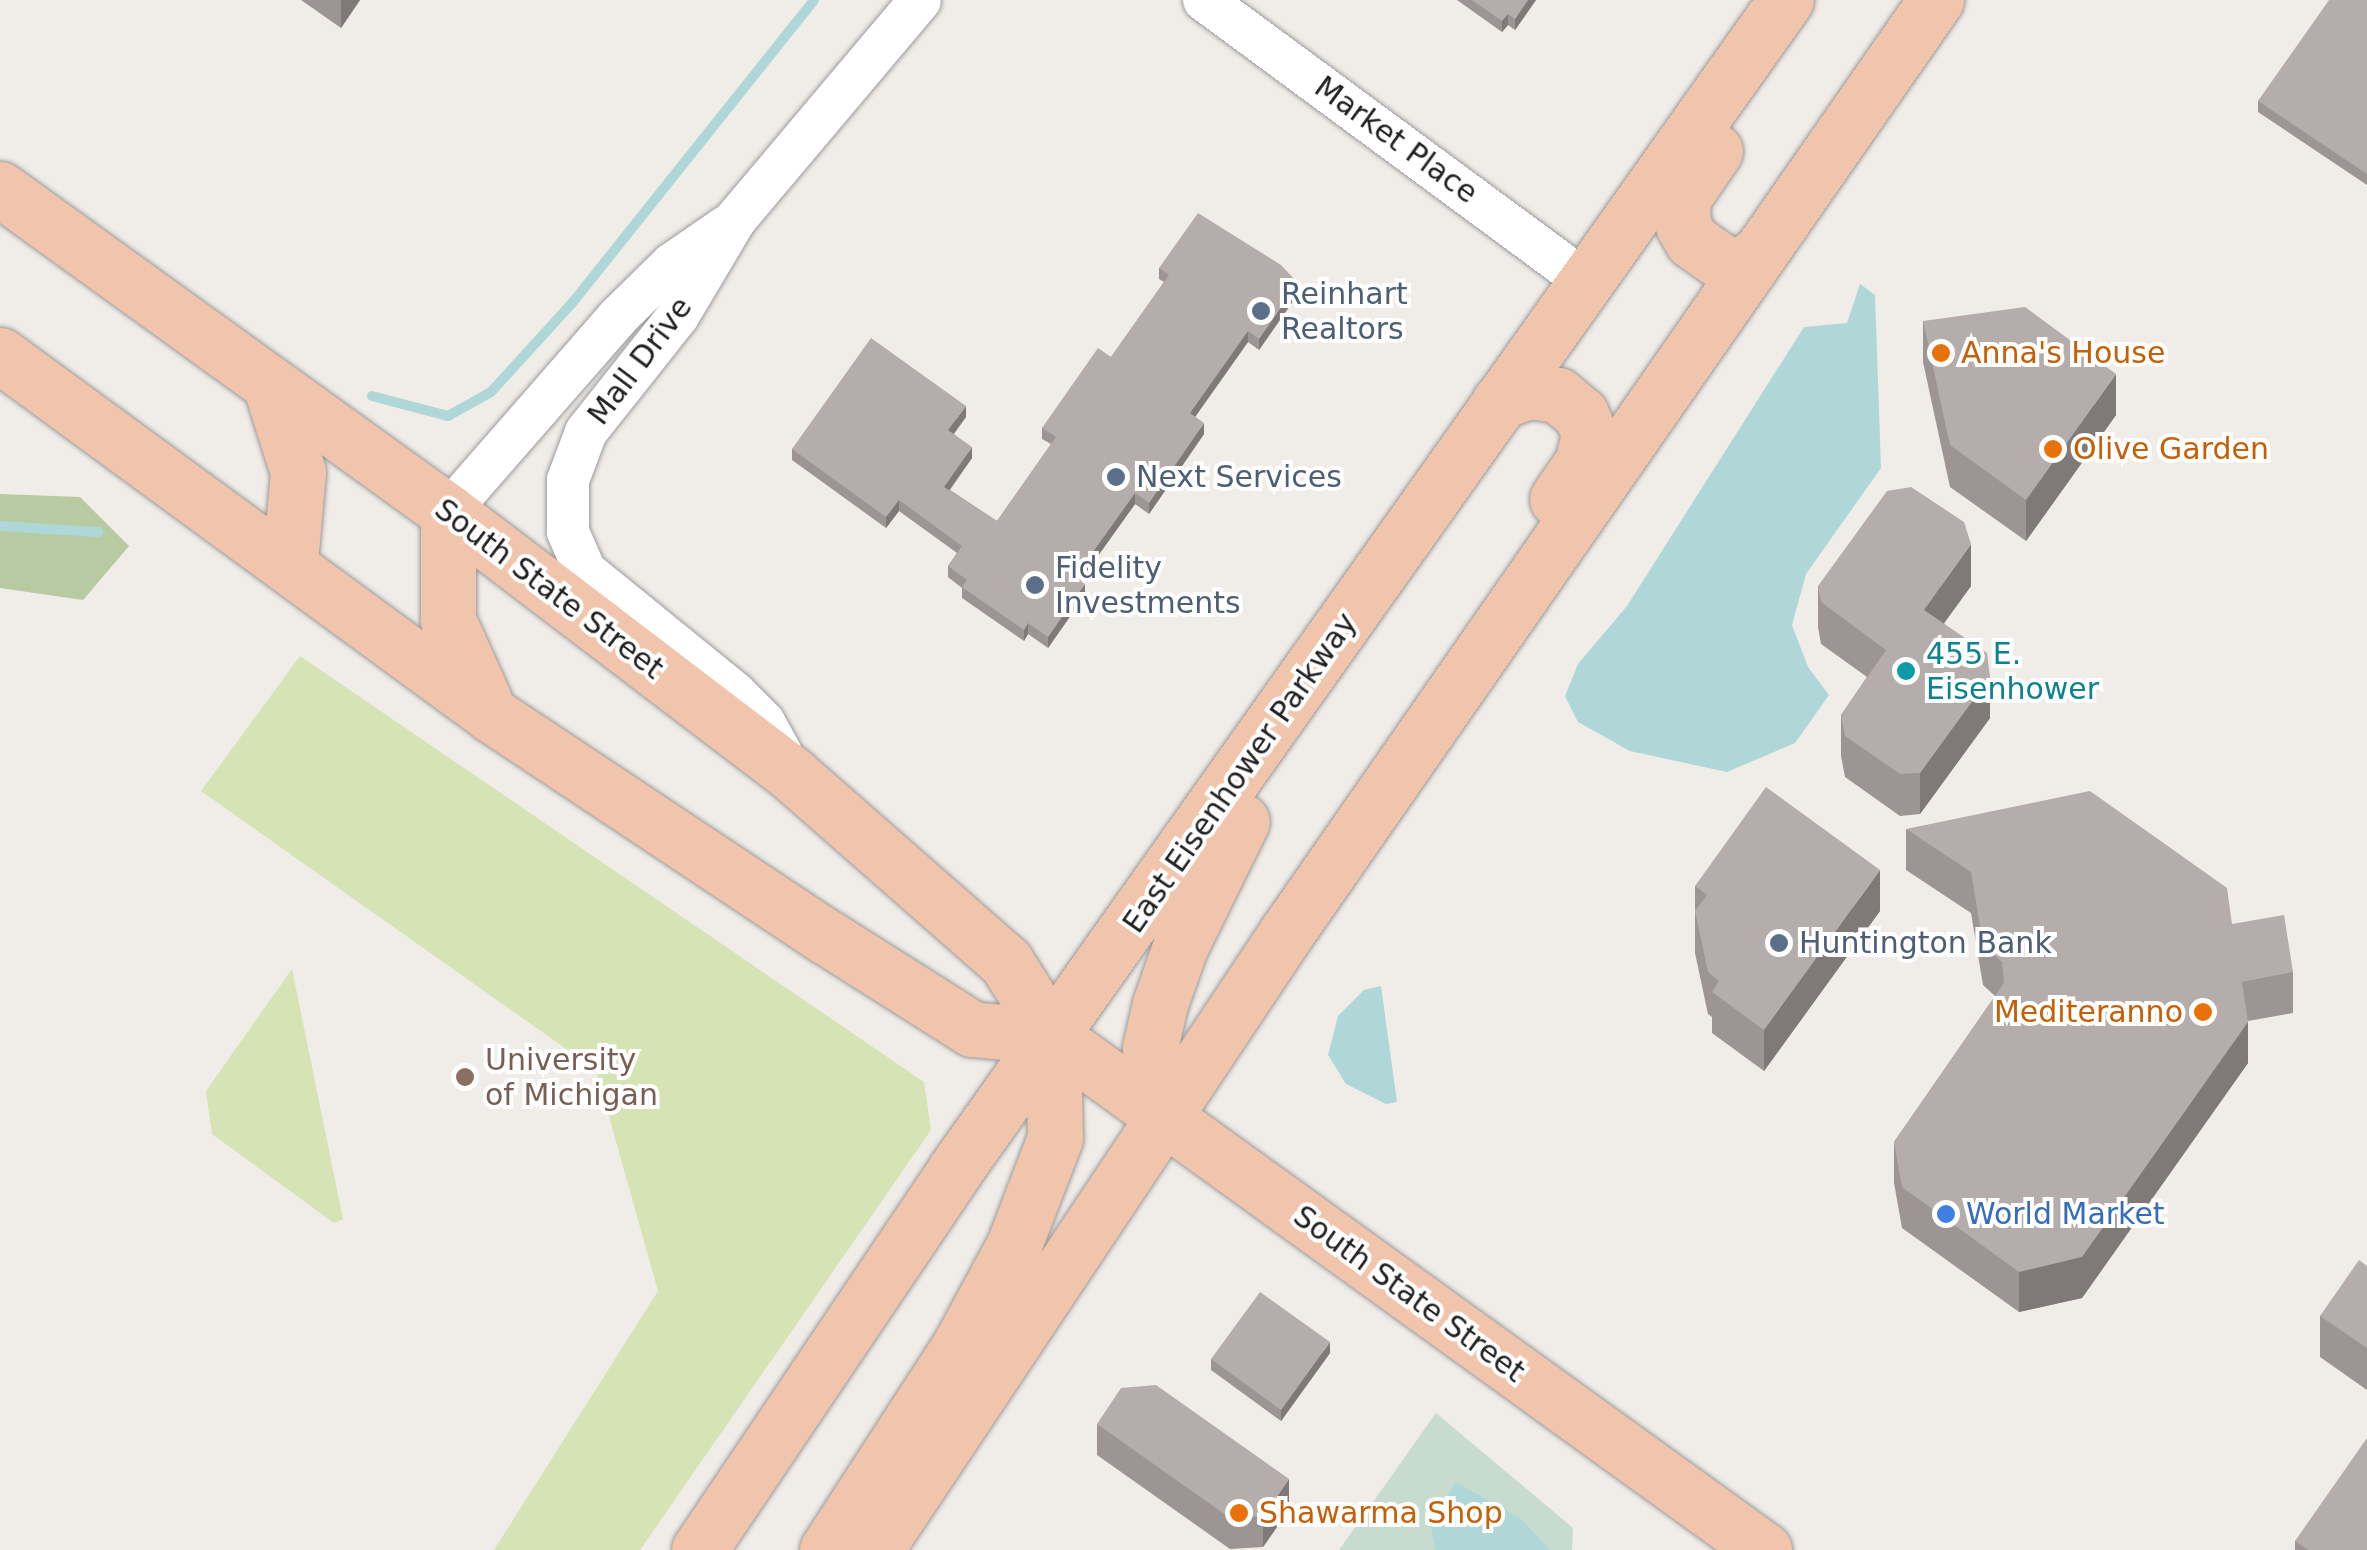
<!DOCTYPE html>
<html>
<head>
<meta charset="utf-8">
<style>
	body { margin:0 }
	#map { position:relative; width:2367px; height:1550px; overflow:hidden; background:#f0ece8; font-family:"DejaVu Sans",sans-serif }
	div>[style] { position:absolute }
	.grass>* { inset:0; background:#d6e3b5 }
	.forest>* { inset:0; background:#b7caa2 }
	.wetland>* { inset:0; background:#c7dcce }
	.water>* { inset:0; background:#afd7d8 }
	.stream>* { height:10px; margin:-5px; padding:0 5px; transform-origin:5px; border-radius:5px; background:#afd7d8 }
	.roads { filter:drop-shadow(0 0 2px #9b9b9b) drop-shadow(0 0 2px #9b9b9b) }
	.minor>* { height:42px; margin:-21px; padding:0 21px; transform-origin:21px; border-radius:21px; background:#fff }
	.major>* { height:55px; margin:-27.5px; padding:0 27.5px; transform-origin:27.5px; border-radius:27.5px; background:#f1c4ac }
	.wall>* { inset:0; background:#9c9593 }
	.shaded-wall>* { inset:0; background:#7f7978 }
	.building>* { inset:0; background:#b5adab }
	.dots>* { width:28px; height:28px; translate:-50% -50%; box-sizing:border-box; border:5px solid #fff; border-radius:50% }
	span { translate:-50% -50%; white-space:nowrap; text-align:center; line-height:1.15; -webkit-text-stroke:8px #fff; paint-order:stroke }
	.street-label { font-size:30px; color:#212121 }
	.service-label { font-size:30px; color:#4e5e75 }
	.left { translate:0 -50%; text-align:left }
	.food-label { font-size:30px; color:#c56008 }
	.right { translate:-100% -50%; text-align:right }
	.culture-label { font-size:30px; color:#0d838f }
	.education-label { font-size:30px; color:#785e54 }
	.shop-label { font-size:30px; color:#366cbe }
</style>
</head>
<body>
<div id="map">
	<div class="grass">
		<div style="clip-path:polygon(300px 656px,924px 1082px,931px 1130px,640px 1550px,494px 1550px,658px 1291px,596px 1070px,201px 791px)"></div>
		<div style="clip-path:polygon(292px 969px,343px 1219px,334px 1223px,212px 1134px,206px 1091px)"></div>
	</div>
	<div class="forest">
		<div style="clip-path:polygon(0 494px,80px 497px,129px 546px,83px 600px,0 588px)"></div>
	</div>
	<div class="wetland">
		<div style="clip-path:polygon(1436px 1413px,1573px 1528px,1572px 1550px,1339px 1550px)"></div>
	</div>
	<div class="water">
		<div style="clip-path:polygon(1860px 284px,1875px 295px,1881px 468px,1806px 574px,1792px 625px,1808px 667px,1829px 695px,1795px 743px,1727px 772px,1630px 751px,1578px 722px,1565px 696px,1578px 664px,1627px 606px,1804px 327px,1847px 323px)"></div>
		<div style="clip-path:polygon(1381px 986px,1397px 1102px,1386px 1104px,1346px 1084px,1328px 1055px,1338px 1016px,1364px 990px)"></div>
		<div style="clip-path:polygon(1456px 1482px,1521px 1519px,1550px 1550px,1435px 1550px,1430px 1522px)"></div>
	</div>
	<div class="stream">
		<div style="left:372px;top:396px;width:79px;rotate:14.7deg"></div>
		<div style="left:448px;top:416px;width:49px;rotate:-29.2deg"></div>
		<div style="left:491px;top:392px;width:122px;rotate:-47.7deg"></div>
		<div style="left:573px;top:302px;width:386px;rotate:-51.4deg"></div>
		<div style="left:0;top:526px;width:99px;rotate:3.5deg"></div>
	</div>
	<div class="roads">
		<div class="minor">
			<div style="left:1204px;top:0;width:475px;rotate:36.4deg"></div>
			<div style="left:448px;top:512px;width:257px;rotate:-48.9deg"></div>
			<div style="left:617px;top:318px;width:77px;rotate:-44.5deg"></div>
			<div style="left:672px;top:264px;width:67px;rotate:-34.6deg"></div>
			<div style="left:781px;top:753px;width:35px;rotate:-119deg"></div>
			<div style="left:764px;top:722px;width:41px;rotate:-135deg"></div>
			<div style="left:735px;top:693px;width:193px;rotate:-140.9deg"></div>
			<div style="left:585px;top:571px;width:43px;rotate:-113.6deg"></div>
			<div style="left:568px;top:532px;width:52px;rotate:-90deg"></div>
			<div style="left:568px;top:480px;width:51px;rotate:-69.4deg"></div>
			<div style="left:586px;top:432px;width:148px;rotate:-51.6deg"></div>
			<div style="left:678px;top:316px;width:112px;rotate:-59.3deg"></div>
			<div style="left:735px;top:220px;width:287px;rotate:-49.9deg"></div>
		</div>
		<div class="major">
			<div style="left:1715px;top:151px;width:58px;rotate:124.5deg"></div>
			<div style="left:1682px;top:199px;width:26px;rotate:88deg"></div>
			<div style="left:1683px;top:225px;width:18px;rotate:61deg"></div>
			<div style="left:1692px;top:241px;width:39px;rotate:35deg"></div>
			<div style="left:1724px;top:263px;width:18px;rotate:9deg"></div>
			<div style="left:1742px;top:266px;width:23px;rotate:-38deg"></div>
			<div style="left:0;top:189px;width:552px;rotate:35.79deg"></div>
			<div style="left:448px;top:512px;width:434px;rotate:37.3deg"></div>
			<div style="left:793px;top:775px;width:283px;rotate:41.3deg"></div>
			<div style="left:1006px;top:962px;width:89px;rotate:57.9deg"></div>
			<div style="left:1053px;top:1037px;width:877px;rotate:35.81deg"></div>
			<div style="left:0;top:355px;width:610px;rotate:36.19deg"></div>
			<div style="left:492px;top:715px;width:400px;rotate:33.6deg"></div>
			<div style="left:825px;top:936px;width:174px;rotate:32.3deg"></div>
			<div style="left:972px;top:1029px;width:81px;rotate:5.6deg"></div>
			<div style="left:271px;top:387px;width:89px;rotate:72.4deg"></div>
			<div style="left:298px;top:472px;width:89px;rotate:95.1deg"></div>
			<div style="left:1499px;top:402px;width:33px;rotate:-20deg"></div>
			<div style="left:1530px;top:391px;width:28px;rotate:8deg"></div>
			<div style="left:1558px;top:395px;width:30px;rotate:40deg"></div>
			<div style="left:1581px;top:414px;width:22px;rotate:68deg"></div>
			<div style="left:1589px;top:434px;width:28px;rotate:103deg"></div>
			<div style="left:1583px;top:461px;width:46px;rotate:124.4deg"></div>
			<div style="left:448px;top:512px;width:108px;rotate:90deg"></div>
			<div style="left:448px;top:620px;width:88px;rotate:65.8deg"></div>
			<div style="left:1162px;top:1116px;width:69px;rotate:-100deg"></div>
			<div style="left:1150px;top:1048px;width:45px;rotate:-77.2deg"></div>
			<div style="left:1160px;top:1004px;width:60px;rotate:-70.7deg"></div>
			<div style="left:1180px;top:947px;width:140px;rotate:-63.8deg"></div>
			<div style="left:699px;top:1550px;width:458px;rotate:-56deg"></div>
			<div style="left:955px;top:1170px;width:1435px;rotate:-54.62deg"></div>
			<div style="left:827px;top:1550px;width:244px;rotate:-57deg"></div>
			<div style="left:960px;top:1345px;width:114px;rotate:-61.6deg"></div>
			<div style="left:1014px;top:1245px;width:115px;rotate:-69deg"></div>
			<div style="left:1055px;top:1138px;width:101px;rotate:-91.1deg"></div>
			<div style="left:875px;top:1550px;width:743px;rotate:-56.31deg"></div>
			<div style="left:1287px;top:932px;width:1136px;rotate:-55.15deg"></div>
		</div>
	</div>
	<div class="wall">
		<div style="clip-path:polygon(301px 0,360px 0,341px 28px)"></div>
		<div style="clip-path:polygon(1457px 0,1536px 0,1515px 30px,1508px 25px,1502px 32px)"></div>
		<div style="clip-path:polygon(2367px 0,2367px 185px,2258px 112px,2258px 101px)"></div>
		<div style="clip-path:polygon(1159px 268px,1298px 294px,1259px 350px,1248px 342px,1195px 417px,1204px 434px,1149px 514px,1135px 504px,1080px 581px,1085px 595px,1048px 648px,1028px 634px,1024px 641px,962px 598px,962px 588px,948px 577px,948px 566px,957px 553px,899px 511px,886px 528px,792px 460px,792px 449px,966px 417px,954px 434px,972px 458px,950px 490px,997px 521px,1051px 444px,1042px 439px,1042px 428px,1111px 357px,1164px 282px,1159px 279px)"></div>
		<div style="clip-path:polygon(1923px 321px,2116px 415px,2026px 541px,1950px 487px,1923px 362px)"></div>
		<div style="clip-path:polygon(1818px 586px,1971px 586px,1944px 623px,1990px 718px,1920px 814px,1900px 816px,1845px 777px,1841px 756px,1841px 715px,1867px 677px,1821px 644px,1818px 627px)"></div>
		<div style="clip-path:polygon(1906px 829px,2232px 924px,2293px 972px,2293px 1013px,2248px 1021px,2248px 1063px,2082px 1298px,2019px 1312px,1902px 1228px,1894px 1183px,1894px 1142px,1995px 996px,1983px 985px,1971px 913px,1906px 870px)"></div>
		<div style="clip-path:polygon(1695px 886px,1880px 911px,1764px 1071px,1712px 1033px,1712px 1017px,1708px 1014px,1695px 953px)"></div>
		<div style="clip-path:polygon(2367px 1266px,2367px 1390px,2320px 1357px,2320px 1316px)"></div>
		<div style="clip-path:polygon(1330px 1353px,1281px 1421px,1211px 1370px,1211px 1359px)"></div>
		<div style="clip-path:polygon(1097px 1424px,1289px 1510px,1263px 1547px,1230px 1549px,1097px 1455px)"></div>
		<div style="clip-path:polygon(2295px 1541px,2367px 1550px,2295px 1550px)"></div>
	</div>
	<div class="shaded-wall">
		<div style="clip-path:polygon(341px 0,360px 0,341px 28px)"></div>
		<div style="clip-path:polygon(1528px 0,1536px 0,1515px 30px,1515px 19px)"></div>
		<div style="clip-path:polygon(1508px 14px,1508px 25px,1502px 32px,1502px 21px)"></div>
		<div style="clip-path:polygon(1298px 283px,1298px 294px,1259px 350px,1259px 339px)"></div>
		<div style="clip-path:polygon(1248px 331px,1248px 342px,1190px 424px,1190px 413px)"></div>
		<div style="clip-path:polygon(2116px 374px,2116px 415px,2026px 541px,2026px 500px)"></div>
		<div style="clip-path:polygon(966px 406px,966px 417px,948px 441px,948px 430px)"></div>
		<div style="clip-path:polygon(1204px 423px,1204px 434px,1149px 514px,1149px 503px)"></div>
		<div style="clip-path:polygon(972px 447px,972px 458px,944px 497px,944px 487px)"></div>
		<div style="clip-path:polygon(1135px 493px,1135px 504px,1075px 588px,1075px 577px)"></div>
		<div style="clip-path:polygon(899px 500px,899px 511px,886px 528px,886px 517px)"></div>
		<div style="clip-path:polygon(1971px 544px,1971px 586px,1924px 651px,1924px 610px)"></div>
		<div style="clip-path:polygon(1085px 584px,1085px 595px,1048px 648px,1048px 637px)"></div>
		<div style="clip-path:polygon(1028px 623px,1028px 634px,1024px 641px,1024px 630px)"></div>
		<div style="clip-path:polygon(1990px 677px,1990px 718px,1920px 814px,1920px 773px)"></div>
		<div style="clip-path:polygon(1880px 870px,1880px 911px,1764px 1071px,1764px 1030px)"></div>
		<div style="clip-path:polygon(2248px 1022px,2248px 1063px,2082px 1298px,2019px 1312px,2019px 1272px)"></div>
		<div style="clip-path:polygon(1330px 1342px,1330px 1353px,1281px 1421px,1281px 1410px)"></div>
		<div style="clip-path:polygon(1289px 1479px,1289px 1510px,1263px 1547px,1263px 1516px)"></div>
	</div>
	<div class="building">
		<div style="clip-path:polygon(1472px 0,1528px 0,1515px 19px,1508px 14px,1502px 21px)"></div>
		<div style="clip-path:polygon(2329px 0,2367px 0,2367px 174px,2258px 101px)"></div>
		<div style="clip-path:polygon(1198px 213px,1281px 265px,1298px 283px,1259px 339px,1248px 331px,1190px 413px,1204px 423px,1149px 503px,1135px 493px,1075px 577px,1085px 584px,1048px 637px,1028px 623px,1024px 630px,962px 587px,967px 580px,948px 566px,962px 546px,899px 500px,886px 517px,792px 449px,871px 338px,966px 406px,948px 430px,972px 447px,944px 487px,997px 521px,1056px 437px,1042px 428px,1098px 348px,1111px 357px,1169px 275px,1159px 268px)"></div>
		<div style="clip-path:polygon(2025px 307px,2116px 374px,2026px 500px,1950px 445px,1923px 321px)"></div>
		<div style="clip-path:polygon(1911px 487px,1964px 522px,1971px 544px,1924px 610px,1987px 653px,1990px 677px,1920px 773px,1900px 774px,1845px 736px,1841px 715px,1886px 650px,1821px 602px,1818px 586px,1887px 491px)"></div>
		<div style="clip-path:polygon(1766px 787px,1880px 870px,1764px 1030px,1712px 992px,1719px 981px,1708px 972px,1695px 911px,1707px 895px,1695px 886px)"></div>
		<div style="clip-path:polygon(2090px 791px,2227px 888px,2232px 924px,2284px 915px,2293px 972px,2242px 982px,2248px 1022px,2082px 1257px,2019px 1272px,1902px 1187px,1894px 1142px,2004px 983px,2002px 962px,1983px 944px,1971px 872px,1906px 829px)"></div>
		<div style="clip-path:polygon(2359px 1260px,2367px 1266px,2367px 1348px,2320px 1316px)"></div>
		<div style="clip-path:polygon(1260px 1292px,1330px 1342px,1281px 1410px,1211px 1359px)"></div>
		<div style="clip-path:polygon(1156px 1385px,1289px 1479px,1263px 1516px,1230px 1518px,1097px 1424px,1121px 1388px)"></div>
		<div style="clip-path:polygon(2367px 1438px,2367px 1550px,2308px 1550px,2295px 1541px)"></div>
	</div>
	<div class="dots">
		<div style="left:1261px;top:311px;background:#5c6f8a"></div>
		<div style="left:1941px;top:353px;background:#e8710a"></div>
		<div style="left:2053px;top:449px;background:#e8710a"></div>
		<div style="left:1116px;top:477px;background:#5c6f8a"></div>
		<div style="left:1035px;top:585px;background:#5c6f8a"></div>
		<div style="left:1906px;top:671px;background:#0f9aa8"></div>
		<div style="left:1779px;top:943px;background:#5c6f8a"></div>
		<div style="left:2203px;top:1012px;background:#e8710a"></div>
		<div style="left:465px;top:1077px;background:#8d6e63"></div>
		<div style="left:1946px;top:1214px;background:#3f7fe0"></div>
		<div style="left:1239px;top:1513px;background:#e8710a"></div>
	</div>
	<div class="street-label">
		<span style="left:1396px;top:140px;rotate:36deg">Market Place</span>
		<span style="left:640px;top:361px;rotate:-53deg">Mall Drive</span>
		<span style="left:549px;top:589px;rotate:37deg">South State Street</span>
		<span style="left:1240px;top:773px;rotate:-55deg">East Eisenhower Parkway</span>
		<span style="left:1409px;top:1294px;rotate:36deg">South State Street</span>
	</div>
	<div class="service-label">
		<span class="left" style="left:1281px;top:311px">Reinhart<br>Realtors</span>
		<span class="left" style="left:1136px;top:477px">Next Services</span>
		<span class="left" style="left:1055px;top:585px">Fidelity<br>Investments</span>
		<span class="left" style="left:1799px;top:943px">Huntington Bank</span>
	</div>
	<div class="food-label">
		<span class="left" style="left:1961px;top:353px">Anna's House</span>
		<span class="left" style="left:2073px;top:449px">Olive Garden</span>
		<span class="right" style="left:2183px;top:1012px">Mediteranno</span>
		<span class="left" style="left:1259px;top:1513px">Shawarma Shop</span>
	</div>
	<div class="culture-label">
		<span class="left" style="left:1926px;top:671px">455 E.<br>Eisenhower</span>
	</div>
	<div class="education-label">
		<span class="left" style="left:485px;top:1077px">University<br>of Michigan</span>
	</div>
	<div class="shop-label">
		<span class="left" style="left:1966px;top:1214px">World Market</span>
	</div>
</div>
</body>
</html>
